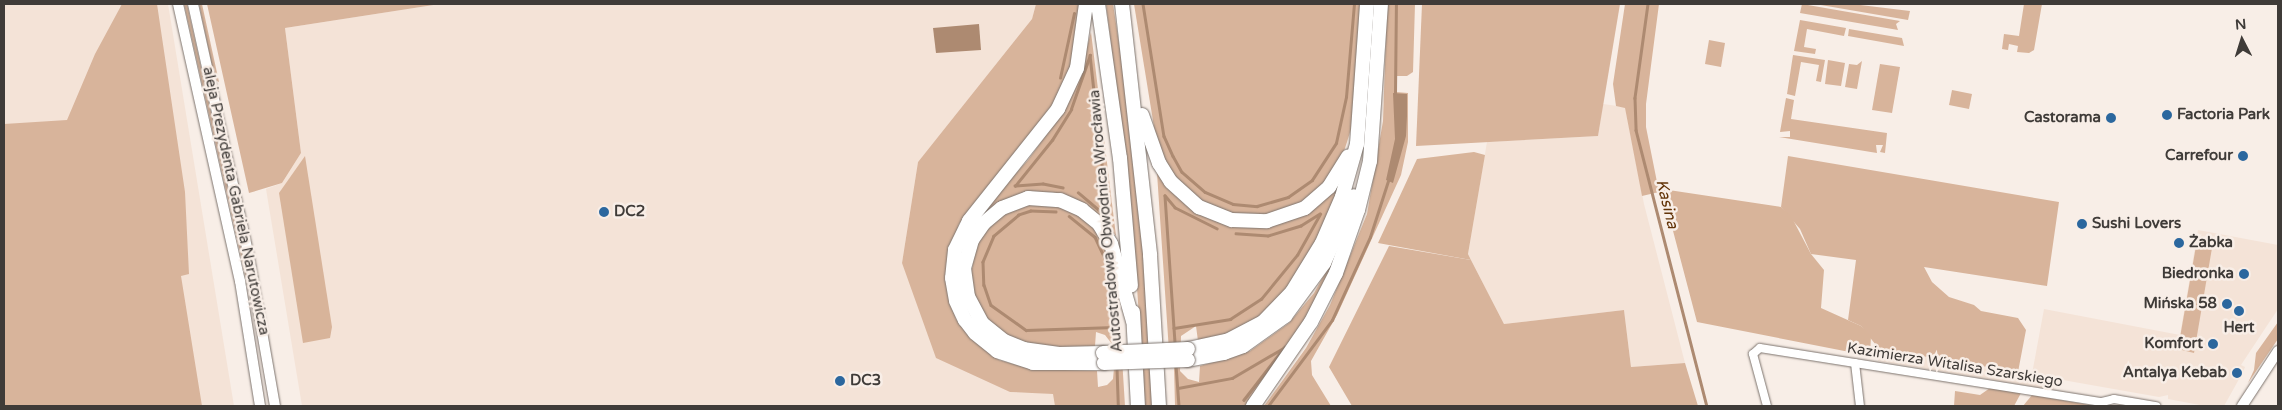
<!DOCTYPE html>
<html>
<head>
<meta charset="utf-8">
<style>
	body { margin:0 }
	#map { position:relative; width:2282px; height:410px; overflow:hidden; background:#f8eee7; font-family:"Varela Round",sans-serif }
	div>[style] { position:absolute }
	.built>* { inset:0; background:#f4e3d7 }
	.green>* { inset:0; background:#d8b49b }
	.forest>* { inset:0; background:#d8b49a }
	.water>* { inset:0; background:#ad8a71 }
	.stream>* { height:2.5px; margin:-1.25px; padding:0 1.25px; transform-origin:1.25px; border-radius:1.25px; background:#ad8a71 }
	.roads { filter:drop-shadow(0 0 1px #7c736d) drop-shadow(0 0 1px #7c736d) }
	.street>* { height:8px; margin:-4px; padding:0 4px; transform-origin:4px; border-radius:4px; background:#fff }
	.secondary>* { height:10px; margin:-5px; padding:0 5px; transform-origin:5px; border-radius:5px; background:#fff }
	.highway>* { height:14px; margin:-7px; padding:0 7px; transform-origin:7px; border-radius:7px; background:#fff }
	.bridges { filter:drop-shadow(0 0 1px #7c736d) drop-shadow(0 0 1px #7c736d) }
	.highway-bridge>* { height:14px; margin:-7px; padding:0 7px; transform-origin:7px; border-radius:7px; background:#fff }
	.dots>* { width:14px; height:14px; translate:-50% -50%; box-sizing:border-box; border:2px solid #f8eee7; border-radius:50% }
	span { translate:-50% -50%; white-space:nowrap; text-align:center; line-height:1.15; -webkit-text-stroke:5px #f8eee7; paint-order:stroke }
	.poi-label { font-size:15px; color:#3f3b38; font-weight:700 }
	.left { translate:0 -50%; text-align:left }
	.right { translate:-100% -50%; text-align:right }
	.street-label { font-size:15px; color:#3f3b38 }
	.water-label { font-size:16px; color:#623307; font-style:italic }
	.frame { position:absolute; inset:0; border:5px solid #3f3b38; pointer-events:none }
	.north { position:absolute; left:2217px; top:15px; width:50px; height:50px; -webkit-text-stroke:4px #f8eee7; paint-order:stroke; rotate:355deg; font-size:14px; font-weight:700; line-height:20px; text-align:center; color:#3f3b38 }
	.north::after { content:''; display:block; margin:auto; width:18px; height:22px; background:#3f3b38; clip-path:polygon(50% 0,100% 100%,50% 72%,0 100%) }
</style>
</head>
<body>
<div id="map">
	<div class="built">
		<div style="clip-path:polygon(4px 4px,168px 4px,234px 406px,4px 406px)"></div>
		<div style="clip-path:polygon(440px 4px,1036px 4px,1032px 19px,918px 162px,902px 263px,1010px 392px,1096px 395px,1096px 406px,302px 406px,266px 189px,282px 183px,301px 153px,285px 28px)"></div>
		<div style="clip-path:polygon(1603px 104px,1625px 107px,1644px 204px,1685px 363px,1631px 367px,1624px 310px,1504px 324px,1468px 254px,1487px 142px,1598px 136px)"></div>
		<div style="clip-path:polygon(2198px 230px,2278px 245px,2278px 309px,2241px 365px,2245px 367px,2243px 372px,2224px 406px,2205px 406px,2168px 399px,2168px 395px,2159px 397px,2057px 379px,2053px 390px,1878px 361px,1879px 349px,2032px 374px,2044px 309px,2180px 335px)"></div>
	</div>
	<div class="green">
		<div style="clip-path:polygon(122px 4px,157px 4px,185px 192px,189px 274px,181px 276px,202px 406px,4px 406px,4px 124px,67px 120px,95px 54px)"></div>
		<div style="clip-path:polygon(184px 4px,187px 4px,248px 279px,246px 279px)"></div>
		<div style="clip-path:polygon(199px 4px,202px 4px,219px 82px,215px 80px)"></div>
		<div style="clip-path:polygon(207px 4px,440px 4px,285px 28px,301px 153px,282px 183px,249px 193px)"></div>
		<div style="clip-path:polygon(1036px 4px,1081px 4px,1070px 69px,1056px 100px,959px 224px,946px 265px,948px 297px,956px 319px,970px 338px,999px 360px,1032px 369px,1097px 371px,1098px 387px,1107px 385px,1113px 379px,1114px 368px,1112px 344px,1105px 335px,1096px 332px,1095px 346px,1057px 348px,1014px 340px,991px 324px,975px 299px,970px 280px,976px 246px,986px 230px,1002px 215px,1026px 205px,1058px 205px,1089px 221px,1104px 241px,1118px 294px,1125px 406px,1055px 406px,1053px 394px,1010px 392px,936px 358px,902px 263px,918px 162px,1032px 19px)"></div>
		<div style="clip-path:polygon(1106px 4px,1113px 4px,1126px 89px,1143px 243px,1153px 406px,1145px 406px,1132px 213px)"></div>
		<div style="clip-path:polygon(1134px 4px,1361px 4px,1352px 126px,1341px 161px,1324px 185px,1295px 206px,1268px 215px,1238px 215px,1213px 208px,1188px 192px,1166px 165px,1155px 133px)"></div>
		<div style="clip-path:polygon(1387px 4px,1415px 4px,1413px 72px,1407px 76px,1395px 76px,1396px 92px,1408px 93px,1408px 142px,1401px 175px,1337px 315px,1311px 361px,1312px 375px,1331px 406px,1264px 406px,1306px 348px,1330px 305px,1367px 214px,1383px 121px)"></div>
		<div style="clip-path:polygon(1422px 4px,1620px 4px,1598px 136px,1416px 146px)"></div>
		<div style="clip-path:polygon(1625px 4px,1659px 4px,1646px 104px,1646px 127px,1659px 192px,1642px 196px,1625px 108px,1616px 106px,1613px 84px)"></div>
		<div style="clip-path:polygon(1802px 4px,1900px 21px,1896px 24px,1898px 30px,1800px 13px)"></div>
		<div style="clip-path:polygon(1815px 4px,1852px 4px,1910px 11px,1908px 20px)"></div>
		<div style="clip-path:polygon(2024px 4px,2042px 4px,2034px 50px,2029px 53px,2017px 52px,2018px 46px,2009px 44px,2008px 50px,2002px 49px,2004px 34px,2019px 36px)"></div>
		<div style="clip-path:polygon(1800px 20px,1846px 28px,1844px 36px,1807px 29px,1804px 47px,1816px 49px,1815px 54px,1794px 51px)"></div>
		<div style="clip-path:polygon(1849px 29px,1902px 38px,1904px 46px,1848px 36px)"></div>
		<div style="clip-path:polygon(1091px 32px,1116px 236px,1087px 204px,1052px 192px,1031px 192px,987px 215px,961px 283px,1009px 352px,958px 283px,985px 207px,1028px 160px,1062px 113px,1080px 74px)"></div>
		<div style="clip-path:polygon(1709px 40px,1725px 43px,1721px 67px,1705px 64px)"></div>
		<div style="clip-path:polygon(1793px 55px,1825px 60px,1821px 82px,1816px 81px,1819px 65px,1801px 62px,1795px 96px,1787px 94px)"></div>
		<div style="clip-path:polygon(1828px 60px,1845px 63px,1841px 86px,1825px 84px)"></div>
		<div style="clip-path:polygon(1862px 61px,1857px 89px,1845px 87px,1849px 64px,1857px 65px)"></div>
		<div style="clip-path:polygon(1880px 64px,1900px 67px,1892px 113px,1872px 110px)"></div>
		<div style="clip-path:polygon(1952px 90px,1972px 94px,1969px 109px,1949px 105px)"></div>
		<div style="clip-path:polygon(1786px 98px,1794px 100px,1791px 119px,1887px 133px,1885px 153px,1880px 152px,1883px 145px,1876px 145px,1877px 153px,1779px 137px,1790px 137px,1790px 131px,1780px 132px)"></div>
		<div style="clip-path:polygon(1788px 156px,2059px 202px,2047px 286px,1924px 267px,1932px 282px,1949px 297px,1974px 305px,1981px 311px,2018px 318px,2026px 330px,2018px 372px,1879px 349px,1861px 326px,1848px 320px,1856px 260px,1811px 254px,1800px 229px,1781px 207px)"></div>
		<div style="clip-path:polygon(1157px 173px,1167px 188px,1193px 210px,1212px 220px,1236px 227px,1270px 226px,1297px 218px,1340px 186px,1330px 214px,1301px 271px,1267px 312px,1229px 335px,1198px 341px,1196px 326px,1181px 336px,1180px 371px,1188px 379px,1199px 382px,1200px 366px,1250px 351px,1289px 323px,1314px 293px,1343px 241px,1315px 306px,1245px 406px,1175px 406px,1174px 367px,1170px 366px)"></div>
		<div style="clip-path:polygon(1389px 246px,1471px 260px,1504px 324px,1624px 310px,1631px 367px,1685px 363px,1698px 406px,1352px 406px,1329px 367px)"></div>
		<div style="clip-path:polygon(2196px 246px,2212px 248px,2194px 353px,2178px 349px)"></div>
		<div style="clip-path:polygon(2278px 322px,2278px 339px,2248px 383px,2254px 370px,2256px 353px)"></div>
		<div style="clip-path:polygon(1990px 388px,2021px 393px,2014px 406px,1954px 406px,1955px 391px,1980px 395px)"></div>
		<div style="clip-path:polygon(2032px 395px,2095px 406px,2023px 406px)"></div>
	</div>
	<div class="forest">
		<div style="clip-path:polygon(1474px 152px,1485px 155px,1468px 254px,1471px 260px,1378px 243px,1417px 159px)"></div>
		<div style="clip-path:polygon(305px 156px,332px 327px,330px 338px,303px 343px,279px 193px)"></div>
		<div style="clip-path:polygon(1662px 189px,1781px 207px,1791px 216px,1811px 254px,1824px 270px,1821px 308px,1861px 326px,1871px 336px,1870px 356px,1697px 322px)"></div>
	</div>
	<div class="water">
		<div style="clip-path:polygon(979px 24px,981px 50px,936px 53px,933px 28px)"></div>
		<div style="clip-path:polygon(1393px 93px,1407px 94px,1407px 116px,1406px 136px,1393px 183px,1386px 180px,1395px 139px)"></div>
	</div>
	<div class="stream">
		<div style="left:1143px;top:4px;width:134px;rotate:81deg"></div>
		<div style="left:1164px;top:136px;width:22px;rotate:66deg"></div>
		<div style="left:1173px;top:156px;width:18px;rotate:61deg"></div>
		<div style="left:1182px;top:172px;width:30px;rotate:41deg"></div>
		<div style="left:1205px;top:192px;width:30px;rotate:23deg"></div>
		<div style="left:1233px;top:204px;width:24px;rotate:5deg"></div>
		<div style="left:1257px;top:206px;width:32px;rotate:-16deg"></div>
		<div style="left:1288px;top:197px;width:29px;rotate:-35deg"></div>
		<div style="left:1312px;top:180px;width:44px;rotate:-57deg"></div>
		<div style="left:1336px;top:143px;width:47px;rotate:-77.7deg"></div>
		<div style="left:1346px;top:97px;width:93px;rotate:-85.1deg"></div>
		<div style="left:1648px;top:4px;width:95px;rotate:97.9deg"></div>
		<div style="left:1635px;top:98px;width:32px;rotate:88deg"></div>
		<div style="left:1636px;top:130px;width:285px;rotate:75.6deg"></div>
		<div style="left:1060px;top:78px;width:66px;rotate:-77.8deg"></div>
		<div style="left:1395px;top:93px;width:89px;rotate:-89.4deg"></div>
		<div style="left:1063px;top:188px;width:20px;rotate:-169deg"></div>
		<div style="left:1043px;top:184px;width:28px;rotate:176deg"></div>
		<div style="left:1015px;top:186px;width:59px;rotate:-51.2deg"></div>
		<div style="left:1052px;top:140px;width:36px;rotate:-58deg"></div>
		<div style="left:1071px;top:109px;width:57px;rotate:-70.6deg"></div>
		<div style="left:1090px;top:55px;width:164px;rotate:83.7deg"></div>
		<div style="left:1108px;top:218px;width:39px;rotate:-140deg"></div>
		<div style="left:1056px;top:212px;width:25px;rotate:-178deg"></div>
		<div style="left:1031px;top:211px;width:13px;rotate:162deg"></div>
		<div style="left:1019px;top:215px;width:33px;rotate:140deg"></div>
		<div style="left:994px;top:236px;width:28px;rotate:113deg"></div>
		<div style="left:983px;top:262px;width:23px;rotate:88deg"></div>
		<div style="left:984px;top:285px;width:21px;rotate:71deg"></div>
		<div style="left:991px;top:305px;width:43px;rotate:35.5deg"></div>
		<div style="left:1026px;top:330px;width:88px;rotate:-2deg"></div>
		<div style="left:1069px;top:216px;width:33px;rotate:39deg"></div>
		<div style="left:1095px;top:237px;width:26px;rotate:65deg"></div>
		<div style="left:1106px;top:261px;width:87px;rotate:83.4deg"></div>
		<div style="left:1217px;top:229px;width:47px;rotate:-153.4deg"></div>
		<div style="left:1175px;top:208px;width:16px;rotate:-130deg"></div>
		<div style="left:1165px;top:196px;width:132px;rotate:86.1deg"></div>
		<div style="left:1174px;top:328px;width:57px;rotate:-9.1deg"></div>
		<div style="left:1230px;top:319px;width:37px;rotate:-33deg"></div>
		<div style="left:1261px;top:299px;width:57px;rotate:-50.7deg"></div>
		<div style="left:1297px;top:255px;width:47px;rotate:-60.7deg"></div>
		<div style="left:1320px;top:214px;width:22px;rotate:148deg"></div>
		<div style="left:1301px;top:226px;width:34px;rotate:163deg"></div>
		<div style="left:1268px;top:236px;width:32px;rotate:-176deg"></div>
		<div style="left:1174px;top:328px;width:16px;rotate:86deg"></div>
		<div style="left:1176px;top:365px;width:41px;rotate:85.8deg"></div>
		<div style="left:1117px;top:368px;width:38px;rotate:88deg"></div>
		<div style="left:1178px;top:388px;width:55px;rotate:-10.5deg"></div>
		<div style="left:1232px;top:378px;width:61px;rotate:-30.3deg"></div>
		<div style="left:1285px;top:347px;width:67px;rotate:127.7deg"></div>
		<div style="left:1268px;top:406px;width:107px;rotate:-53.3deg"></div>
		<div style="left:1332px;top:320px;width:91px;rotate:-65.4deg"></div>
		<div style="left:1370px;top:237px;width:59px;rotate:-72.2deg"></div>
	</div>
	<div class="roads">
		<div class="street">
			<div style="left:1855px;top:363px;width:43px;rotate:83.4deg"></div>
			<div style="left:1767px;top:406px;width:54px;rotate:-105.1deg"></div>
			<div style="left:1753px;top:354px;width:9px;rotate:-41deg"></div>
			<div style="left:1760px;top:348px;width:346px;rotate:9deg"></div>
			<div style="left:2102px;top:402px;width:12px;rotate:-14deg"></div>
			<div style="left:2114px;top:399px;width:43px;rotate:9.5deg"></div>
		</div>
		<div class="secondary">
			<div style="left:178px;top:4px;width:284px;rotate:77.4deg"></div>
			<div style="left:240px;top:281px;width:127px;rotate:80.9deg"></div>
			<div style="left:193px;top:4px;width:259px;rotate:77.5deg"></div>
			<div style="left:249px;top:257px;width:151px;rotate:80.1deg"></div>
			<div style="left:2242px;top:406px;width:66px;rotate:-56.8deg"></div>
		</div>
		<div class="highway">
			<div style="left:1086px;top:4px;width:65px;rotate:98deg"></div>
			<div style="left:1077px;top:68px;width:45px;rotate:114.9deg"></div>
			<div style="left:1058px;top:109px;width:143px;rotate:128.5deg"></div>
			<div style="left:969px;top:221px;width:32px;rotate:116deg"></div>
			<div style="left:955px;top:250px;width:28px;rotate:96deg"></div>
			<div style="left:952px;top:278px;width:23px;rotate:80deg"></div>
			<div style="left:956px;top:301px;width:21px;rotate:65deg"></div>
			<div style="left:965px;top:320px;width:16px;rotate:52deg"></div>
			<div style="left:975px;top:333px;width:28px;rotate:39deg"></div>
			<div style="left:997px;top:351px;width:38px;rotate:18deg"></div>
			<div style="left:1033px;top:363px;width:71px"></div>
			<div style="left:1098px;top:4px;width:156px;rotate:81.9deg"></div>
			<div style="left:1120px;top:158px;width:128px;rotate:85.1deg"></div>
			<div style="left:1122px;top:4px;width:253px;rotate:83.6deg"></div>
			<div style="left:1150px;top:255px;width:151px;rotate:86.6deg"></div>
			<div style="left:1142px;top:115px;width:51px;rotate:70.5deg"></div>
			<div style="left:1159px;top:163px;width:22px;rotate:58deg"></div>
			<div style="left:1171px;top:182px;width:38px;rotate:42deg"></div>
			<div style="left:1199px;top:207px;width:35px;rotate:22deg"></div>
			<div style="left:1232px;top:220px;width:35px;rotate:2deg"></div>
			<div style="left:1267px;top:221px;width:40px;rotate:-18.9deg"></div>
			<div style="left:1305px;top:208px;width:32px;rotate:-41deg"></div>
			<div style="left:1329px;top:187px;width:36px;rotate:-58deg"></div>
			<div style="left:1133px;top:312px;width:94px;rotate:87deg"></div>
			<div style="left:1188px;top:349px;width:40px;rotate:-12deg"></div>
			<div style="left:1227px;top:341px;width:41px;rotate:-27.8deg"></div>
			<div style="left:1263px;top:322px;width:42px;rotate:-46deg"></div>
			<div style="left:1292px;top:292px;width:57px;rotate:-58.5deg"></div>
			<div style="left:1322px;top:243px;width:50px;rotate:-66.5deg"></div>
			<div style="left:1342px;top:197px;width:55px;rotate:-74.2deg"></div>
			<div style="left:1357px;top:144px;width:140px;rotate:-85.9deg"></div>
			<div style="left:1103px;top:353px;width:44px;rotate:178.7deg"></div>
			<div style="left:1059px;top:354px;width:35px;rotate:-172deg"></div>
			<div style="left:1024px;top:349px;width:22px;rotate:-158deg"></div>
			<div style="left:1004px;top:341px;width:28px;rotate:-141deg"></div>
			<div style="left:982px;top:323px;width:30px;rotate:-118deg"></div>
			<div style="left:968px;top:297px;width:29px;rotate:-98deg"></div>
			<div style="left:964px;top:268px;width:29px;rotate:-74deg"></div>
			<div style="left:972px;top:240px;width:21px;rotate:-55deg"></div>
			<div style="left:984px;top:223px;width:23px;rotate:-40deg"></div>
			<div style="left:1002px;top:208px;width:28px;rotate:-21deg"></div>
			<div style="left:1028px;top:198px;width:32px;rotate:4deg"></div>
			<div style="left:1060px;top:200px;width:24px;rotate:24deg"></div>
			<div style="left:1082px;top:210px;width:22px;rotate:39deg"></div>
			<div style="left:1099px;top:224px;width:23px;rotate:59deg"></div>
			<div style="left:1111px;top:244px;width:80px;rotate:74.1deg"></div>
			<div style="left:1188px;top:360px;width:37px;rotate:-11deg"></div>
			<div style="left:1224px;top:353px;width:20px;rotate:-20deg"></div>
			<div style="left:1243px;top:346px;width:52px;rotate:-35.5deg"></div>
			<div style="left:1285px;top:316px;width:66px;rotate:-53.7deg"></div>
			<div style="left:1324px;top:263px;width:73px;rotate:-65.9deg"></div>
			<div style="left:1253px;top:406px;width:102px;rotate:-55.4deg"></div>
			<div style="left:1311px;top:322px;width:55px;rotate:-63deg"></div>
			<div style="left:1336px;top:273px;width:67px;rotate:-70.8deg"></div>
			<div style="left:1358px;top:210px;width:50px;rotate:-76.2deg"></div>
			<div style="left:1370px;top:161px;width:157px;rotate:-86deg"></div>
		</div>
	</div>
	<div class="bridges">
		<div class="highway-bridge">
			<div style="left:1103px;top:353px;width:85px;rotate:-2.7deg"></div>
			<div style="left:1104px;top:363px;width:84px;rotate:-2deg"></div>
		</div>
	</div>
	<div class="dots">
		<div style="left:2167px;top:115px;background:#2b679e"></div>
		<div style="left:2111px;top:118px;background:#2b679e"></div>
		<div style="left:2243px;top:156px;background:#2b679e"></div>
		<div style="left:604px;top:212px;background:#2b679e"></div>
		<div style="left:2082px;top:224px;background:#2b679e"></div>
		<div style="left:2179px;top:243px;background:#2b679e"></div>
		<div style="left:2244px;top:274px;background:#2b679e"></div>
		<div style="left:2227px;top:304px;background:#2b679e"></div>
		<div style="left:2239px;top:311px;background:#2b679e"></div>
		<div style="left:2213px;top:344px;background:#2b679e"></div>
		<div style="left:2237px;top:373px;background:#2b679e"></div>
		<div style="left:840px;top:381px;background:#2b679e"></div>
	</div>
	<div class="poi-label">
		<span class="left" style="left:2177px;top:115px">Factoria Park</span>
		<span class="right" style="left:2101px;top:118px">Castorama</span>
		<span class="right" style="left:2233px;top:156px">Carrefour</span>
		<span class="left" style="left:614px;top:212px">DC2</span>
		<span class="left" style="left:2092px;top:224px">Sushi Lovers</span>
		<span class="left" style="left:2189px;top:243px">Żabka</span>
		<span class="right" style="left:2234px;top:274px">Biedronka</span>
		<span class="right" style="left:2217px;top:304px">Mińska 58</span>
		<span style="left:2239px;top:328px">Hert</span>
		<span class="right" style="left:2203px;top:344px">Komfort</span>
		<span class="right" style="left:2227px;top:373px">Antalya Kebab</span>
		<span class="left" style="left:850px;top:381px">DC3</span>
	</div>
	<div class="street-label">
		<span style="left:236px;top:201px;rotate:78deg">aleja Prezydenta Gabriela Narutowicza</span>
		<span style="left:1106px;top:221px;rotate:-95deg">Autostradowa Obwodnica Wrocławia</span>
		<span style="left:1955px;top:365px;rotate:9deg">Kazimierza Witalisa Szarskiego</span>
	</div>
	<div class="water-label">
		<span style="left:1667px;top:204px;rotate:76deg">Kasina</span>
	</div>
	<div class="frame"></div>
	<div class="north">N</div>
</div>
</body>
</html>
